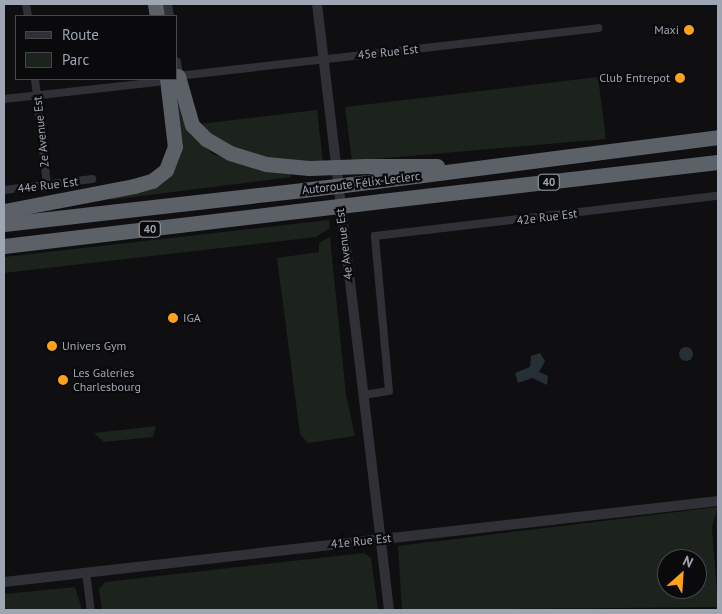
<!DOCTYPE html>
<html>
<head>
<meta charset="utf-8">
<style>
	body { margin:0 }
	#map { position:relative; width:722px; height:614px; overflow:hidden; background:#0f0f11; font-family:"PT Sans",sans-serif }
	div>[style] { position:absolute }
	.green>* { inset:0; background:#1b231c }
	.water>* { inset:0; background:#252f35 }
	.round { border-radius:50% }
	.minor>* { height:8px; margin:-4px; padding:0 4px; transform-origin:4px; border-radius:4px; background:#303136 }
	.tertiary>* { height:10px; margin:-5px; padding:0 5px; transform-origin:5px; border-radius:5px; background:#303136 }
	.motorway>* { height:15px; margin:-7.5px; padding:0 7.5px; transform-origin:7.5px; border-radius:7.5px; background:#5c6067 }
	.motorway-bridge>* { height:15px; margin:-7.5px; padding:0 7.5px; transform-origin:7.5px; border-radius:7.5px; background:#5c6067 }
	.dots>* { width:14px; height:14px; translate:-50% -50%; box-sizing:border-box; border:2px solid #0a0a0c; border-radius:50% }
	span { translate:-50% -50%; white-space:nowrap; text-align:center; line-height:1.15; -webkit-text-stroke:4.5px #0a0a0c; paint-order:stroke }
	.shield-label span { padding:1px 4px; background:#0a0a0c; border:1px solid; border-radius:4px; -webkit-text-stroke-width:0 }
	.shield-label { font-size:11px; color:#9fa6b3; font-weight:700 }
	.poi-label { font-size:12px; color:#9fa6b3 }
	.right { translate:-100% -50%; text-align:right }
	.left { translate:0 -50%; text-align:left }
	.street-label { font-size:12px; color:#9fa6b3 }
	.frame { position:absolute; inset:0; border:5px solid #9fa6b3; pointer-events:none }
	.legend { position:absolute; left:15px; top:15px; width:162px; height:65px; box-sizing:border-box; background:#0a0a0c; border:1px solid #46484f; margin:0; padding:6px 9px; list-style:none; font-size:15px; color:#9fa6b3 }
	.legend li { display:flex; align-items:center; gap:10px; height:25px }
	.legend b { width:25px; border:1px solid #46484f }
	.north { position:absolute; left:657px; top:549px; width:50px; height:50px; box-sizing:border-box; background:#0a0a0c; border:1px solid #46484f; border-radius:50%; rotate:26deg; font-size:14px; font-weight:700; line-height:20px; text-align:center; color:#9fa6b3 }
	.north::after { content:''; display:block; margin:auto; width:18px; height:22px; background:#ffa119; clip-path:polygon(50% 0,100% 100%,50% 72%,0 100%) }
</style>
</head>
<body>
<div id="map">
	<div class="green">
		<div style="clip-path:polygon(598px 77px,606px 139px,352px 161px,345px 107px)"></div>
		<div style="clip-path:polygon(179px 103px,192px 135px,214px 155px,291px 172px,291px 177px,109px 200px,169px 170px)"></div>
		<div style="clip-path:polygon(317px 110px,323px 162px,264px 158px,212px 139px,200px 124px)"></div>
		<div style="clip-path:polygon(329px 220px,330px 228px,316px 237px,4px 273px,4px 257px)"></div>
		<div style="clip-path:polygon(330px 237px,346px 395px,355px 436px,308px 443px,300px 434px,277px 258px,319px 252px,319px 243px)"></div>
		<div style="clip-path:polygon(156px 426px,153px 437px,104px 442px,94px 433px)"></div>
		<div style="clip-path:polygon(evenodd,718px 507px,712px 527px,718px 607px,402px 610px,398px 546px,718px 507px,667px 559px,697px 559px,697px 589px,667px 589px,667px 559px)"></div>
		<div style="clip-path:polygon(364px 553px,371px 558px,378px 610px,102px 610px,99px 589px,105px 582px)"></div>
		<div style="clip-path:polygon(75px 587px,82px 610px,4px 610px,4px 594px)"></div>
	</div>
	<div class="water">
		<div class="round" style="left:679px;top:347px;width:14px;height:14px"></div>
		<div style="clip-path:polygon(540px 353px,545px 361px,539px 372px,548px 376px,547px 385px,532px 378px,518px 383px,515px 373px,530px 367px,531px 356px)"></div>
	</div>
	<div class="minor">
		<div style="left:26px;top:4px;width:12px;rotate:81deg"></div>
		<div style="left:178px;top:76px;width:423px;rotate:-6.5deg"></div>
		<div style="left:35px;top:79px;width:107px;rotate:83.5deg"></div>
		<div style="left:4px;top:99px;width:154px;rotate:-6.3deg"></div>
		<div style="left:4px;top:190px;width:89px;rotate:-7.1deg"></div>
		<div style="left:363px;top:395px;width:26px;rotate:-9deg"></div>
		<div style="left:389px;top:391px;width:156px;rotate:-95.2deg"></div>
		<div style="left:375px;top:236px;width:345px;rotate:-6.7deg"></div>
		<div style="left:86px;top:572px;width:38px;rotate:83deg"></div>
	</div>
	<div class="tertiary">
		<div style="left:167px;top:4px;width:12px;rotate:81deg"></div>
		<div style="left:317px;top:4px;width:610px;rotate:83.22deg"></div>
		<div style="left:176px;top:62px;width:14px;rotate:82deg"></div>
		<div style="left:4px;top:582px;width:719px;rotate:-6.47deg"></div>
	</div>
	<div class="motorway">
		<div style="left:155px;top:4px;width:12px;rotate:81deg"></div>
		<div style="left:178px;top:76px;width:51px;rotate:74.1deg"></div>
		<div style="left:192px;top:125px;width:20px;rotate:45deg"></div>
		<div style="left:206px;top:139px;width:28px;rotate:30deg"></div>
		<div style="left:230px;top:153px;width:38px;rotate:17deg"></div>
		<div style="left:266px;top:164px;width:43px;rotate:5.3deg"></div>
		<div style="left:366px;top:166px;width:71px"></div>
		<div style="left:376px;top:181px;width:345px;rotate:-7.3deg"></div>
		<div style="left:381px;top:201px;width:339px;rotate:-6.6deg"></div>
		<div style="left:4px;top:211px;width:132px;rotate:-10.9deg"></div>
		<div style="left:134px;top:186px;width:19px;rotate:-16deg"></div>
		<div style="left:152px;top:181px;width:18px;rotate:-38deg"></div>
		<div style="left:166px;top:170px;width:25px;rotate:-69deg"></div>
		<div style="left:175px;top:147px;width:68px;rotate:-96.7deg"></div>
		<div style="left:4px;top:224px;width:301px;rotate:-6.5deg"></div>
		<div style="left:4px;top:246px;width:295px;rotate:-6.8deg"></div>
	</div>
	<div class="motorway-bridge">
		<div style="left:309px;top:168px;width:57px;rotate:-2deg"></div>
		<div style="left:303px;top:190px;width:74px;rotate:-7deg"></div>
		<div style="left:297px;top:211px;width:85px;rotate:-6.8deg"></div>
	</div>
	<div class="dots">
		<div style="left:689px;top:30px;background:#ffa119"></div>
		<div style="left:680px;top:78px;background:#ffa119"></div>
		<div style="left:173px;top:318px;background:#ffa119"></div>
		<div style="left:52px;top:346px;background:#ffa119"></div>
		<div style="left:63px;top:380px;background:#ffa119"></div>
	</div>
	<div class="shield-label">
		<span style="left:549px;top:182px">40</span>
		<span style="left:150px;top:229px">40</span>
	</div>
	<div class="poi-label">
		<span class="right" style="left:679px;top:30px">Maxi</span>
		<span class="right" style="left:670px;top:78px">Club Entrepot</span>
		<span class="left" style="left:183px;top:318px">IGA</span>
		<span class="left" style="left:62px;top:346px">Univers Gym</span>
		<span class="left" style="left:73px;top:380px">Les Galeries<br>Charlesbourg</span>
	</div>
	<div class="street-label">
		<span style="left:388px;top:52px;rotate:-6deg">45e Rue Est</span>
		<span style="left:41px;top:132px;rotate:-96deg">2e Avenue Est</span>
		<span style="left:361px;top:183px;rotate:-7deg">Autoroute Félix-Leclerc</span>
		<span style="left:48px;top:185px;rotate:-7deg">44e Rue Est</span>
		<span style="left:547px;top:217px;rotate:-7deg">42e Rue Est</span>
		<span style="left:344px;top:244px;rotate:-97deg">4e Avenue Est</span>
		<span style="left:361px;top:541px;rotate:-6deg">41e Rue Est</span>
	</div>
	<div class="frame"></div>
	<ul class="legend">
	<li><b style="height:6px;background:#303136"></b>Route</li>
	<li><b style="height:14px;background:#1b231c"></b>Parc</li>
	</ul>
	<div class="north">N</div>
</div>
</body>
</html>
